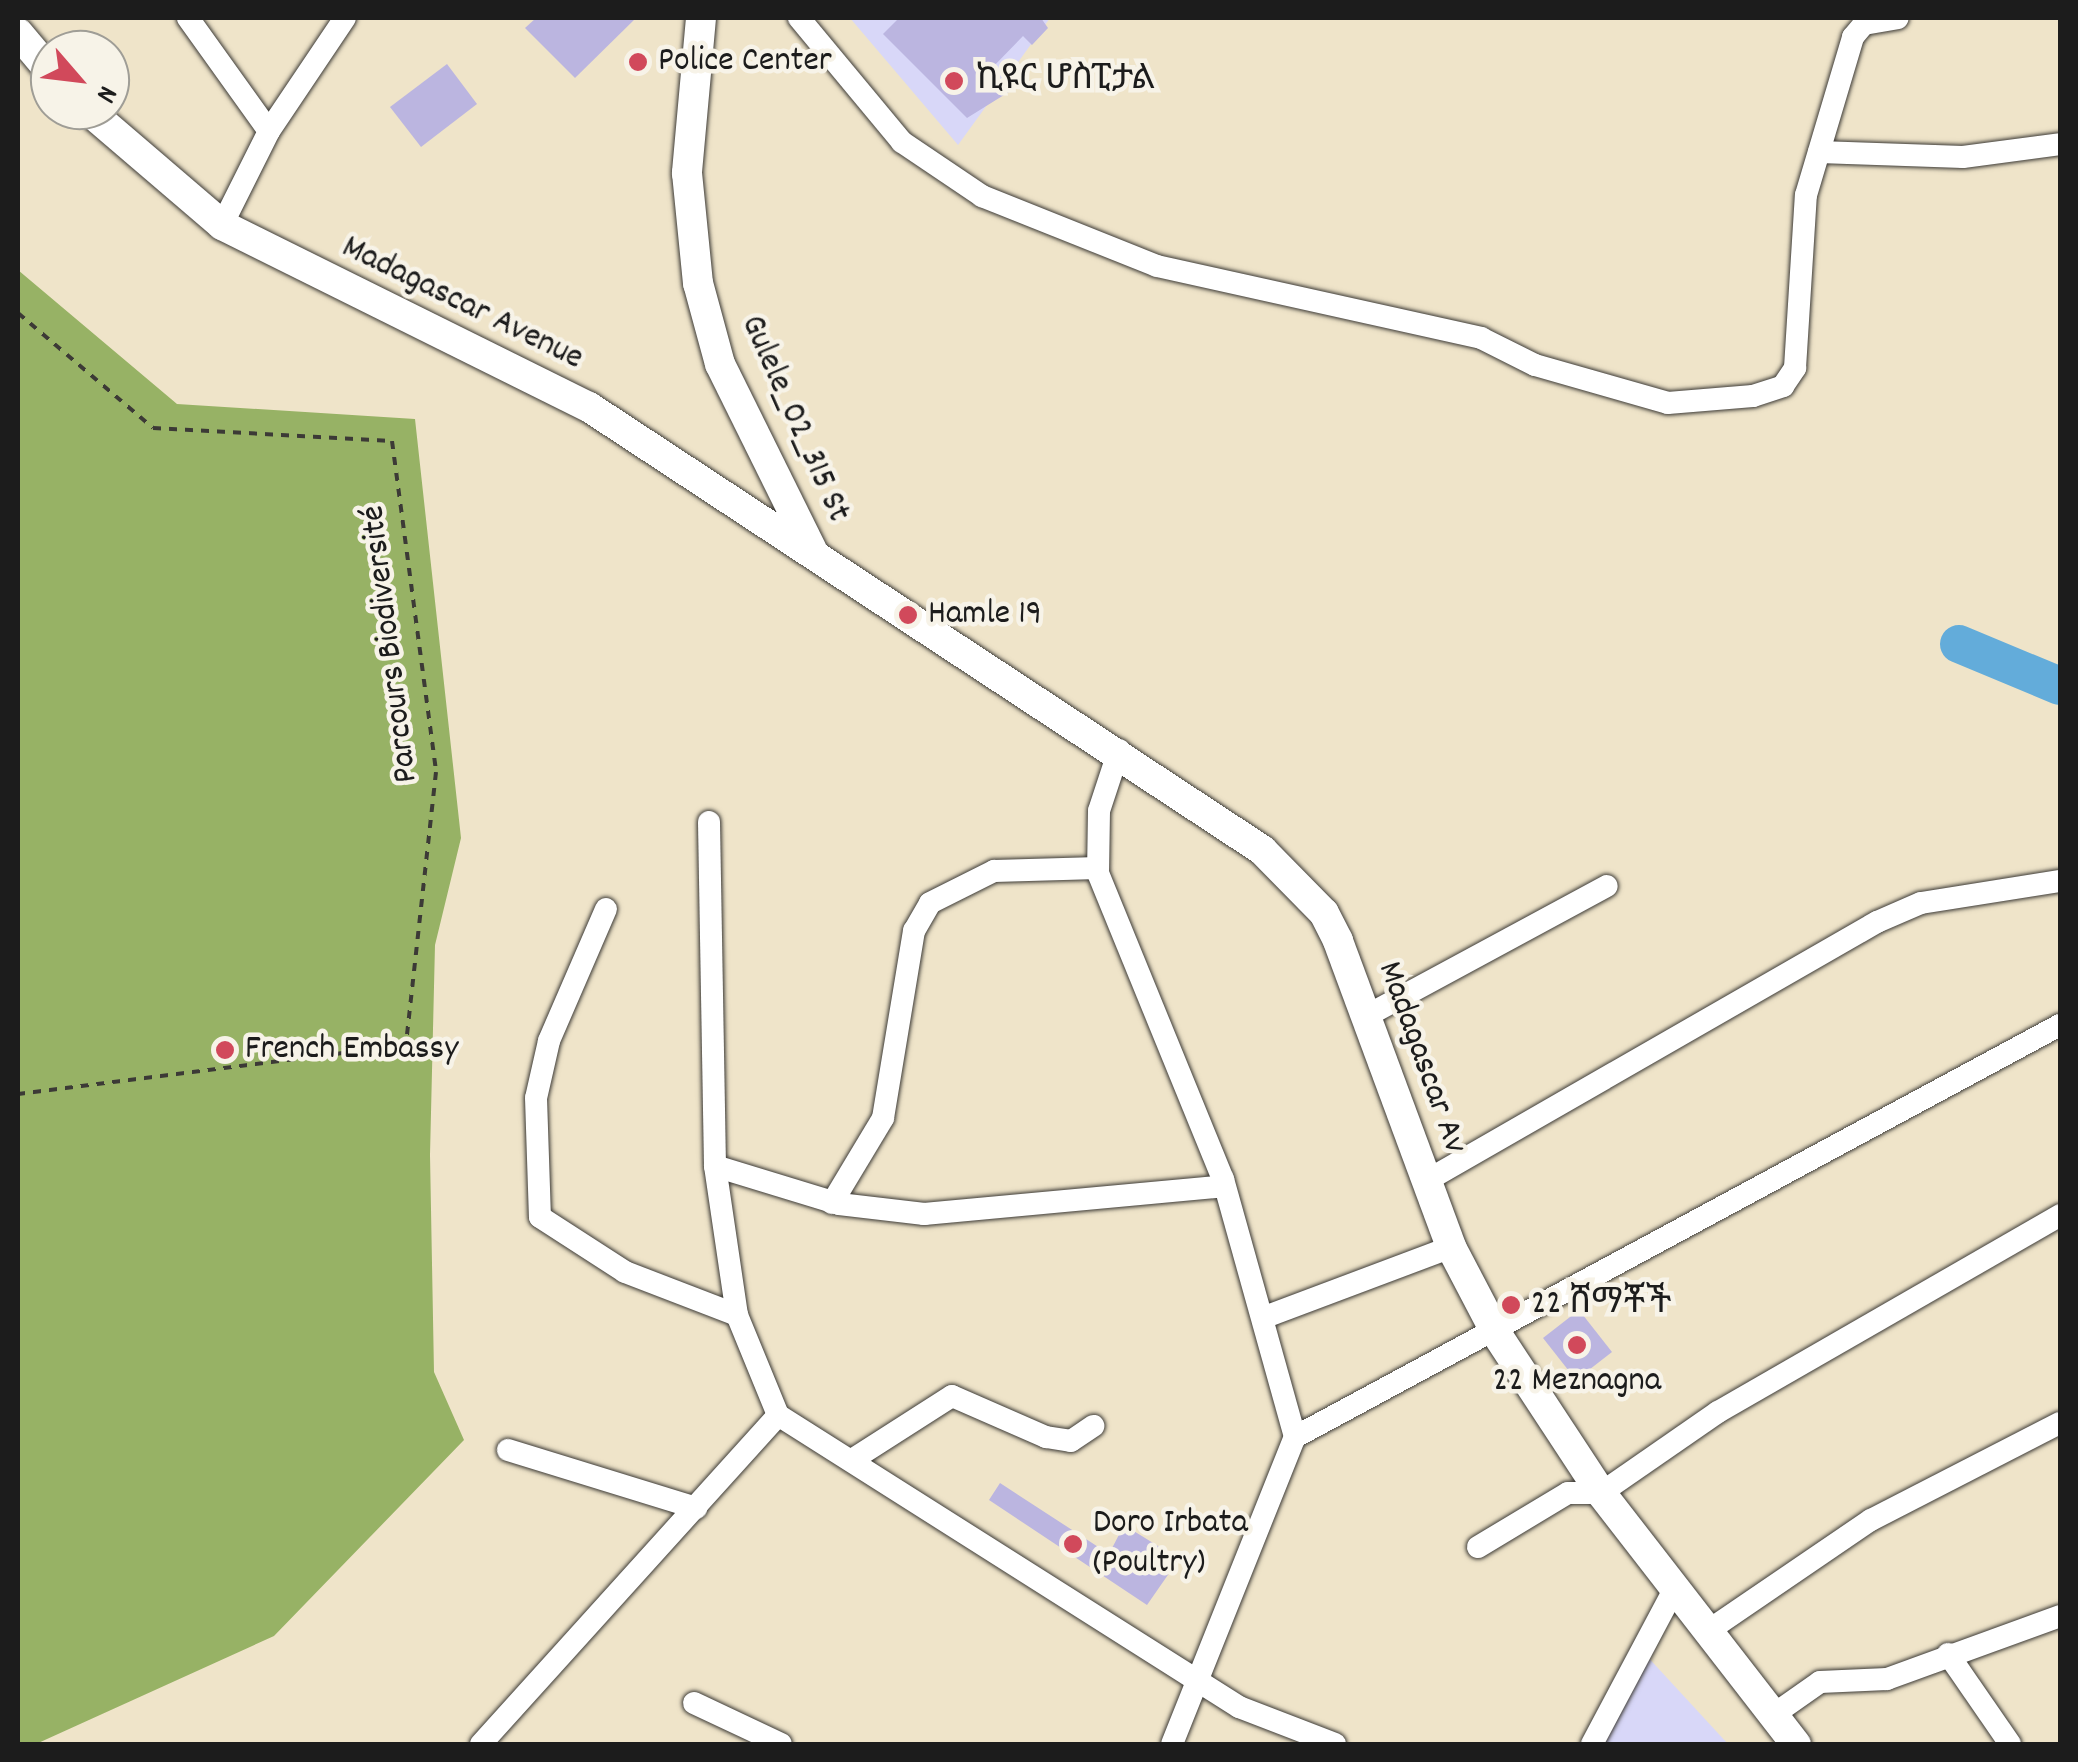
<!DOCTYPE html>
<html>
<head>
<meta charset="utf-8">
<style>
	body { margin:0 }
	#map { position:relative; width:2078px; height:1762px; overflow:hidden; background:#efe4c9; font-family:Dekko,"Noto Sans Ethiopic",sans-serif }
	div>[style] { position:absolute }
	.built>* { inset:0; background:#d8d7f8 }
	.forest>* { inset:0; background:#97b265 }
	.river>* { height:38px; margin:-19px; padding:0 19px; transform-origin:19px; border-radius:19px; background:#63acda }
	.building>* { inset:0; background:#bbb5e0 }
	.path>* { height:4px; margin-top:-2px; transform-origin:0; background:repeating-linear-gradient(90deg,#3c3a36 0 8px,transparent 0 16px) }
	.roads { filter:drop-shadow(0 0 2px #3c3a36) drop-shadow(0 0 2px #3c3a36) }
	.street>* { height:22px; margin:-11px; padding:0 11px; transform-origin:11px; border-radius:11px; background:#fff }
	.secondary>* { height:30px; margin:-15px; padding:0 15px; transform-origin:15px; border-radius:15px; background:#fff }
	.dots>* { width:28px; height:28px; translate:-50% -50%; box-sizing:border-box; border:5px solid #f7f3e8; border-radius:50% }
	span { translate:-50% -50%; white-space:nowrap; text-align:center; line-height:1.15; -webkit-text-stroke:9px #f7f3e8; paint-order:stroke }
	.poi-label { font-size:35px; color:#1c1c1c }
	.left { translate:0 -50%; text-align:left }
	.street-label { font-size:35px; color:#1c1c1c }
	.frame { position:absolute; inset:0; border:20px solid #1c1c1c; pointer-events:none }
	.north { position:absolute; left:30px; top:30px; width:100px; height:100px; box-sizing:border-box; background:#f7f3e8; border:2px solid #9f9d96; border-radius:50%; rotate:118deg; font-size:28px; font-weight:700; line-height:40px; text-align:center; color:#1c1c1c }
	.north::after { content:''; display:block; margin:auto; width:35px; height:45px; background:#d1495b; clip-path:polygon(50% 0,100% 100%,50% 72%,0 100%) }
</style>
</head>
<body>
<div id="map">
	<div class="built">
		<div style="clip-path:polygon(850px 18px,1050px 18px,958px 145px)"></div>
		<div style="clip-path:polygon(1645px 1654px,1728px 1744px,1604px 1744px)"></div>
	</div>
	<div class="forest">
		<div style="clip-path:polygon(18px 270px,177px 404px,415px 419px,461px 838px,435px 945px,430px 1155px,434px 1372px,464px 1440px,274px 1636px,36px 1744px,18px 1744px)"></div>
	</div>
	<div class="river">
		<div style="left:1959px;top:644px;width:109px;rotate:22.6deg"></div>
	</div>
	<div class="building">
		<div style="clip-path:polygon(536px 18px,636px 18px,575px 78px,525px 28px)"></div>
		<div style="clip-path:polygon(899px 18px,1041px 18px,1048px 28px,1032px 45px,1023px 36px,991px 69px,1012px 90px,967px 118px,883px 34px)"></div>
		<div style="clip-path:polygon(447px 64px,477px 104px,421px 147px,390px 107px)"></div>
		<div style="clip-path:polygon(1579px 1310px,1612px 1352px,1576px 1380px,1543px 1338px)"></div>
		<div style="clip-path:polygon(1000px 1483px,1109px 1554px,1124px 1525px,1179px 1559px,1147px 1605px,989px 1500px)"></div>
	</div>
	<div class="path">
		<div style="left:18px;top:313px;width:177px;rotate:40.4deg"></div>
		<div style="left:153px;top:428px;width:239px;rotate:3.1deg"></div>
		<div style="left:392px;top:441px;width:334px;rotate:82.4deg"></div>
		<div style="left:436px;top:772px;width:275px;rotate:96.3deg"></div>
		<div style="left:406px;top:1045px;width:391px;rotate:172.8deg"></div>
	</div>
	<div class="roads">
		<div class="street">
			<div style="left:188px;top:18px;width:139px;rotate:54.4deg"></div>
			<div style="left:799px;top:18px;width:161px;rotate:50.3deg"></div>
			<div style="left:902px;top:142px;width:97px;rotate:34deg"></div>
			<div style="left:982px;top:196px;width:188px;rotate:21.8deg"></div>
			<div style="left:1157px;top:266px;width:332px;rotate:12.5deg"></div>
			<div style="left:1481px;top:338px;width:60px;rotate:26.6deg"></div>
			<div style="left:1535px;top:365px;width:138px;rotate:15.9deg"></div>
			<div style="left:1668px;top:403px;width:85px;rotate:-4.7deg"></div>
			<div style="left:1753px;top:396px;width:32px;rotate:-18deg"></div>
			<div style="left:1783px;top:386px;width:22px;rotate:-56deg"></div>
			<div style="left:1795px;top:368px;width:173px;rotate:-86.4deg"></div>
			<div style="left:1806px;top:195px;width:165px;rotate:-73.4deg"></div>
			<div style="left:1853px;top:37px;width:17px;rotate:-50deg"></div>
			<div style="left:1864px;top:24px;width:34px;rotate:-10deg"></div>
			<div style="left:1819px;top:152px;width:144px;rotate:2deg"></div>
			<div style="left:1963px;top:157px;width:98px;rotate:-7.6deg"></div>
			<div style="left:222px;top:225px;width:105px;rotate:-63.4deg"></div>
			<div style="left:269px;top:131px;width:136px;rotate:-56.1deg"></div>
			<div style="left:1119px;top:750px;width:64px;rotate:108.2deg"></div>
			<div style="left:1099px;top:811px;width:62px;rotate:90.9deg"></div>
			<div style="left:1098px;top:873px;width:331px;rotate:67.8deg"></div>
			<div style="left:1223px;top:1179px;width:268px;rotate:74.4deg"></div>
			<div style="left:606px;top:909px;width:144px;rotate:113.4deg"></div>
			<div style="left:549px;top:1041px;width:58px;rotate:102.8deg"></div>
			<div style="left:536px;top:1098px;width:119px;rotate:88.1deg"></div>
			<div style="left:540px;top:1217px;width:101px;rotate:32.9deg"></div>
			<div style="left:625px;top:1272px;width:120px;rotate:21deg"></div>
			<div style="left:1370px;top:1014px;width:269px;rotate:-28.4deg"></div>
			<div style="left:715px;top:1166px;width:130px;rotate:17deg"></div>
			<div style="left:839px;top:1204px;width:86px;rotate:6.7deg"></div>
			<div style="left:924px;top:1214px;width:301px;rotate:-5.3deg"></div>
			<div style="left:1426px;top:1181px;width:520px;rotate:-29.87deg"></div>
			<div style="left:1877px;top:922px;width:48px;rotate:-23.4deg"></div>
			<div style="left:1921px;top:903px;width:141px;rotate:-9deg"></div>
			<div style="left:832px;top:1203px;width:99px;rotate:-59deg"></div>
			<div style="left:883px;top:1118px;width:190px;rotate:-80.6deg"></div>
			<div style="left:914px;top:931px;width:32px;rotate:-60deg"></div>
			<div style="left:930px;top:903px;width:72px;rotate:-26.6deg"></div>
			<div style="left:994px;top:871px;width:104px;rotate:-1.7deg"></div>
			<div style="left:1265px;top:1317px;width:199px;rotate:-20.6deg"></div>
			<div style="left:778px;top:1415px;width:546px;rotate:32.35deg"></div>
			<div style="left:1239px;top:1707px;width:103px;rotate:21.1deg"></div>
			<div style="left:508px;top:1450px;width:197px;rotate:17.1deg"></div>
			<div style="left:855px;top:1458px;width:115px;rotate:-32.6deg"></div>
			<div style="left:952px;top:1396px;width:103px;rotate:23.6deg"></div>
			<div style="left:1046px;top:1437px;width:25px;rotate:9deg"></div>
			<div style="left:1071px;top:1441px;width:27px;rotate:-34deg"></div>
			<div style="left:1478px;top:1547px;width:105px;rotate:-31deg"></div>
			<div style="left:1568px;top:1493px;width:33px"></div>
			<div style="left:1601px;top:1493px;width:142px;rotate:-34.7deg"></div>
			<div style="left:1718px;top:1412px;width:395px;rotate:-29.9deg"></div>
			<div style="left:1708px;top:1631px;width:197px;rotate:-34.3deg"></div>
			<div style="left:1871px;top:1520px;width:212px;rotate:-27.2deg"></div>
			<div style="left:1948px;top:1654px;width:109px;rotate:55.4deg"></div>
			<div style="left:694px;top:1703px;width:96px;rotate:25.2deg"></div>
			<div style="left:1773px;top:1715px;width:57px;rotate:-35.1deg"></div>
			<div style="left:1820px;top:1682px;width:67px;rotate:-2.6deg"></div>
			<div style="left:1887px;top:1679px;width:184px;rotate:-20deg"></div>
			<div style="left:481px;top:1744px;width:443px;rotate:-47.9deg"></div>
			<div style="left:778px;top:1415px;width:108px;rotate:-112.3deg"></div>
			<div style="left:737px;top:1315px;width:151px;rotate:-98.4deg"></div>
			<div style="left:715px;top:1166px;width:344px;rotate:-91deg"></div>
			<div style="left:1172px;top:1744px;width:331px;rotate:-68.2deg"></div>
			<div style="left:1295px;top:1437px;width:869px;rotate:-28.31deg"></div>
			<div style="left:1592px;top:1744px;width:177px;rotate:-62deg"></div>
		</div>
		<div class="secondary">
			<div style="left:701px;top:18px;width:156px;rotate:95.2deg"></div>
			<div style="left:687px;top:173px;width:111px;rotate:84.3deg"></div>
			<div style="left:698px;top:283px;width:84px;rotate:74.8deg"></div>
			<div style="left:720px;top:364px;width:210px;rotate:63.7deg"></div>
			<div style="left:18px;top:33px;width:50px;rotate:49.9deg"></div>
			<div style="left:88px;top:110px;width:177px;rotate:40.6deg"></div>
			<div style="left:222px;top:225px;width:410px;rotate:26.4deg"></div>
			<div style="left:589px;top:407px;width:806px;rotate:33.35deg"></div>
			<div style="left:1262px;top:850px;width:88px;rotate:45.5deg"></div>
			<div style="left:1324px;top:913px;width:31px;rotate:63deg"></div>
			<div style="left:1338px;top:941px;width:326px;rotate:69.7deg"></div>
			<div style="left:1451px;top:1247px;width:97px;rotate:62.4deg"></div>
			<div style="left:1496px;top:1333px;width:191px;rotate:56.7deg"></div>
			<div style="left:1601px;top:1493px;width:318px;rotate:52.2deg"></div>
		</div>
	</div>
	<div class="dots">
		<div style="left:638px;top:62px;background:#d1495b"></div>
		<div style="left:954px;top:81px;background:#d1495b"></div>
		<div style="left:908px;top:615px;background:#d1495b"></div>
		<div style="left:225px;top:1050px;background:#d1495b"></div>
		<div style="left:1511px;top:1305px;background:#d1495b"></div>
		<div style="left:1577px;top:1345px;background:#d1495b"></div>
		<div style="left:1073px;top:1544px;background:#d1495b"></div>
	</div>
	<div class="poi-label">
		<span class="left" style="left:658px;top:62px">Police Center</span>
		<span class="left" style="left:976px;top:81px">ኪዩር ሆስፒታል</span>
		<span class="left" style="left:928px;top:615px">Hamle 19</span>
		<span class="left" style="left:245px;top:1050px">French Embassy</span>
		<span class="left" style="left:1531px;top:1305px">22 ሸማቾች</span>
		<span style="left:1577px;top:1382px">22 Meznagna</span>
		<span class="left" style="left:1093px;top:1544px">Doro Irbata<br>(Poultry)</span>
	</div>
	<div class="street-label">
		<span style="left:462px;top:304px;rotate:26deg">Madagascar Avenue</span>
		<span style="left:794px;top:419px;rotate:66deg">Gulele_02_315 St</span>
		<span style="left:391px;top:644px;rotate:-97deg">Parcours Biodiversité</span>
		<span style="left:1421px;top:1058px;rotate:70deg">Madagascar Av</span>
	</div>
	<div class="frame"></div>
	<div class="north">N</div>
</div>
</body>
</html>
